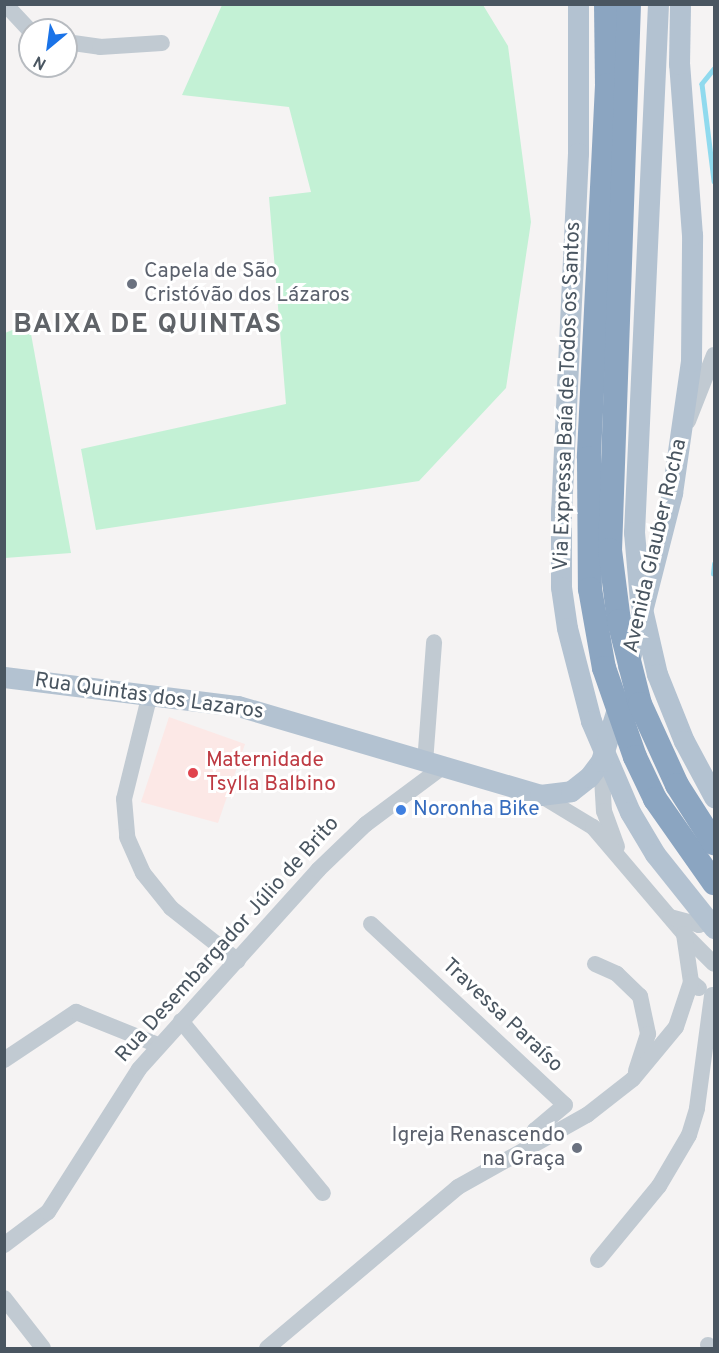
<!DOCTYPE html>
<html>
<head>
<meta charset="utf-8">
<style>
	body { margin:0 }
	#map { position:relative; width:719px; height:1353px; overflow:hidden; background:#f5f3f3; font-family:Overpass,sans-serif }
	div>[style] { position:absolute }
	.medical>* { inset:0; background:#fce8e6 }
	.green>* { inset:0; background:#c3f1d5 }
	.stream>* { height:4.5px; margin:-2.25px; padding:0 2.25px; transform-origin:2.25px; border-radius:2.25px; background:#90daee }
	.minor>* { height:16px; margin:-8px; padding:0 8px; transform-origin:8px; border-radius:8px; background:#c1cad2 }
	.major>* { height:21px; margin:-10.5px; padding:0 10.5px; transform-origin:10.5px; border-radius:10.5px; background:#b3c2d1 }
	.highway>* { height:24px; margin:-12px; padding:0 12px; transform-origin:12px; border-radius:12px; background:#8ba5c1 }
	.dots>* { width:16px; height:16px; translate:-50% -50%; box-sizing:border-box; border:3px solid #fff; border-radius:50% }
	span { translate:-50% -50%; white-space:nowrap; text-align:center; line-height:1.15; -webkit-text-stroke:6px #fff; paint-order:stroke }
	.worship-label { font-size:21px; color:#5b616d }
	.left { translate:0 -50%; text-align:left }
	.right { translate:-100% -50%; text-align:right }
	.street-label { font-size:21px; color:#4a5661 }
	.health-label { font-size:21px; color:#be3a42 }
	.shop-label { font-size:21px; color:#366cbe }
	.district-label { font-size:27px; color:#5f6368; font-weight:700; letter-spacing:1.5px }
	.frame { position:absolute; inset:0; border:6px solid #4a5661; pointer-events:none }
	.north { position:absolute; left:18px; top:18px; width:60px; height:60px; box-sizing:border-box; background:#fff; border:2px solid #b7bbc0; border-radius:50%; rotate:209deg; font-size:16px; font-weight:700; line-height:24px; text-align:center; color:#4a5661 }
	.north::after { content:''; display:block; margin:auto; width:21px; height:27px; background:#1a73e8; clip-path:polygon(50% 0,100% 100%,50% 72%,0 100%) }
</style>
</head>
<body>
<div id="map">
	<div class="medical">
		<div style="clip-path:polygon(169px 717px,245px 744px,218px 823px,141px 802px)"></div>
	</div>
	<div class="green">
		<div style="clip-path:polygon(222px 5px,483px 5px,508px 46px,531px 222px,506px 388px,419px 481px,96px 530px,81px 449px,286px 404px,269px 197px,311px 192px,289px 107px,182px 95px)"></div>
		<div style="clip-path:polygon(29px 323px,71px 553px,5px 558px,5px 333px)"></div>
	</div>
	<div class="stream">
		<div style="left:714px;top:69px;width:19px;rotate:129deg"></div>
		<div style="left:702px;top:84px;width:98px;rotate:82.9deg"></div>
		<div style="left:713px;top:574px;width:10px;rotate:-84deg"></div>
	</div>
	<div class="minor">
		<div style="left:5px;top:4px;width:37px;rotate:47deg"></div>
		<div style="left:66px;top:42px;width:34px;rotate:8deg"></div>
		<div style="left:100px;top:47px;width:62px;rotate:-3.7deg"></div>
		<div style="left:688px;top:421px;width:71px;rotate:-68.5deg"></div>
		<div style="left:150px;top:694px;width:108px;rotate:103.9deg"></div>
		<div style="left:124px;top:799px;width:38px;rotate:85deg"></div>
		<div style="left:127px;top:837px;width:39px;rotate:66deg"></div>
		<div style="left:143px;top:873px;width:45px;rotate:51.3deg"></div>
		<div style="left:171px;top:908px;width:85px;rotate:38.3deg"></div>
		<div style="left:601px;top:761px;width:50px;rotate:86.6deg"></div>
		<div style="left:604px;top:811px;width:38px;rotate:70deg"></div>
		<div style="left:425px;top:763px;width:121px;rotate:-85.7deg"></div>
		<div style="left:540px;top:795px;width:62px;rotate:31.1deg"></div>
		<div style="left:593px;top:827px;width:140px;rotate:49.6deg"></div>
		<div style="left:684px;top:934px;width:42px;rotate:45deg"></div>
		<div style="left:670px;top:917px;width:30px;rotate:15deg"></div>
		<div style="left:699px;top:925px;width:16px;rotate:-18deg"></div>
		<div style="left:371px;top:924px;width:265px;rotate:43deg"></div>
		<div style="left:565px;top:1105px;width:39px;rotate:140deg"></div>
		<div style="left:535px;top:1130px;width:13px;rotate:99deg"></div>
		<div style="left:684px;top:934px;width:49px;rotate:81.7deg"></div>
		<div style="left:691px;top:982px;width:10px;rotate:37deg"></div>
		<div style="left:595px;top:964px;width:24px;rotate:24deg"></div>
		<div style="left:617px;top:974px;width:32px;rotate:44deg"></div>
		<div style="left:640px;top:996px;width:39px;rotate:78deg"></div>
		<div style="left:648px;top:1034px;width:39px;rotate:108deg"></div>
		<div style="left:181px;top:1021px;width:223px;rotate:50.5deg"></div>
		<div style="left:4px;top:1060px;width:87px;rotate:-33.7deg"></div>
		<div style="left:76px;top:1012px;width:88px;rotate:21.9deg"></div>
		<div style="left:4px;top:1245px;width:55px;rotate:-36.9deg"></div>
		<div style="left:48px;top:1212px;width:169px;rotate:-57.5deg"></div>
		<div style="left:139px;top:1069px;width:268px;rotate:-48deg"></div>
		<div style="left:318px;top:870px;width:66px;rotate:-43.8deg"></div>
		<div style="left:366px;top:824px;width:94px;rotate:-36.7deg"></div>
		<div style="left:598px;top:1260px;width:96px;rotate:-50.5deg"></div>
		<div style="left:659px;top:1186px;width:59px;rotate:-59.5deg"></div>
		<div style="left:689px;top:1135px;width:28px;rotate:-73deg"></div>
		<div style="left:697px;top:1108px;width:114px;rotate:-82.4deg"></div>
		<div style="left:4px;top:1298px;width:63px;rotate:52deg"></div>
		<div style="left:708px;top:1345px;width:4px;rotate:45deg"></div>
		<div style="left:267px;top:1348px;width:250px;rotate:-40.1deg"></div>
		<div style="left:458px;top:1187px;width:148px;rotate:-29.2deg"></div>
		<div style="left:587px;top:1115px;width:58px;rotate:-38deg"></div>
		<div style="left:633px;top:1079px;width:67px;rotate:-50.4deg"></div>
		<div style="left:676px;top:1027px;width:47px;rotate:-71.6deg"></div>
	</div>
	<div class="major">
		<div style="left:578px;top:4px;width:149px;rotate:90deg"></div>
		<div style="left:578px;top:153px;width:356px;rotate:92.7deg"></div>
		<div style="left:561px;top:509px;width:78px;rotate:90deg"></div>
		<div style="left:561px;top:587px;width:41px;rotate:81.7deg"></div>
		<div style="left:567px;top:628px;width:96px;rotate:75.5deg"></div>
		<div style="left:591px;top:721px;width:99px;rotate:66.8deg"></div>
		<div style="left:630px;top:812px;width:49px;rotate:59.2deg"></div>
		<div style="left:655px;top:854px;width:95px;rotate:51.4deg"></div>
		<div style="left:658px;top:4px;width:529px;rotate:92.6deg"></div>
		<div style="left:634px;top:532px;width:68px;rotate:85deg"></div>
		<div style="left:640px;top:600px;width:76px;rotate:77.1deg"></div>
		<div style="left:657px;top:674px;width:72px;rotate:68.1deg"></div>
		<div style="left:684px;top:741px;width:64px;rotate:61.8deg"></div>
		<div style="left:628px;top:666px;width:179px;rotate:-75.7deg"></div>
		<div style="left:672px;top:493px;width:133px;rotate:-81.8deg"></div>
		<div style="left:691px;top:361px;width:126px;rotate:-89.5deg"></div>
		<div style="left:692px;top:235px;width:171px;rotate:-94.3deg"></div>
		<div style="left:679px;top:64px;width:60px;rotate:-89deg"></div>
		<div style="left:4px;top:677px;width:236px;rotate:7.1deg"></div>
		<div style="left:238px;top:706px;width:315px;rotate:16.4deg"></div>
		<div style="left:540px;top:795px;width:31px;rotate:-7deg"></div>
		<div style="left:571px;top:791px;width:23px;rotate:-38deg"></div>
		<div style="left:589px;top:777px;width:20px;rotate:-53deg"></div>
		<div style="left:601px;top:761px;width:62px;rotate:-73deg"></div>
	</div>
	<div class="highway">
		<div style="left:606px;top:4px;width:81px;rotate:89.3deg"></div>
		<div style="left:607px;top:85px;width:373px;rotate:92.8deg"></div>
		<div style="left:589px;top:458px;width:131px;rotate:89.6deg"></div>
		<div style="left:590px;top:589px;width:80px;rotate:80deg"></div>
		<div style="left:604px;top:668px;width:94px;rotate:70.8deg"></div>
		<div style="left:635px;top:757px;width:47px;rotate:64.5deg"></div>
		<div style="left:655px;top:799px;width:103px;rotate:54.9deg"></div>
		<div style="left:629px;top:4px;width:546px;rotate:91.99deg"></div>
		<div style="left:610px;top:550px;width:72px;rotate:82.8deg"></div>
		<div style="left:619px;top:621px;width:86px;rotate:75.8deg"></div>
		<div style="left:640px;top:704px;width:89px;rotate:65.4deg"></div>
		<div style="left:677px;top:785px;width:69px;rotate:57.5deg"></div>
	</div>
	<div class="dots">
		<div style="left:132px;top:284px;background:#6b7280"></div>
		<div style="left:193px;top:773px;background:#e0444e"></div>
		<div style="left:401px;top:810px;background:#3f7fe0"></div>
		<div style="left:577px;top:1148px;background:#6b7280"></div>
	</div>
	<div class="worship-label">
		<span class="left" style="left:144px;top:284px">Capela de São<br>Cristóvão dos Lázaros</span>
		<span class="right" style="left:565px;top:1148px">Igreja Renascendo<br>na Graça</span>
	</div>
	<div class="street-label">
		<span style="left:568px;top:396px;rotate:-88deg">Via Expressa Baía de Todos os Santos</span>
		<span style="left:656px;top:546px;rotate:-77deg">Avenida Glauber Rocha</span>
		<span style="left:149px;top:697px;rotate:8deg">Rua Quintas dos Lazaros</span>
		<span style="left:228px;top:940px;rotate:-48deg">Rua Desembargador Júlio de Brito</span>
		<span style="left:502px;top:1016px;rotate:43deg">Travessa Paraíso</span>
	</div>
	<div class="health-label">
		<span class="left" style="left:206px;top:773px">Maternidade<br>Tsylla Balbino</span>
	</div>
	<div class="shop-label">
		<span class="left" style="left:413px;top:810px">Noronha Bike</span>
	</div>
	<div class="district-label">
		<span style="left:148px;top:326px">BAIXA DE QUINTAS</span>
	</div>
	<div class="frame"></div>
	<div class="north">N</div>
</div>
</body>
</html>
